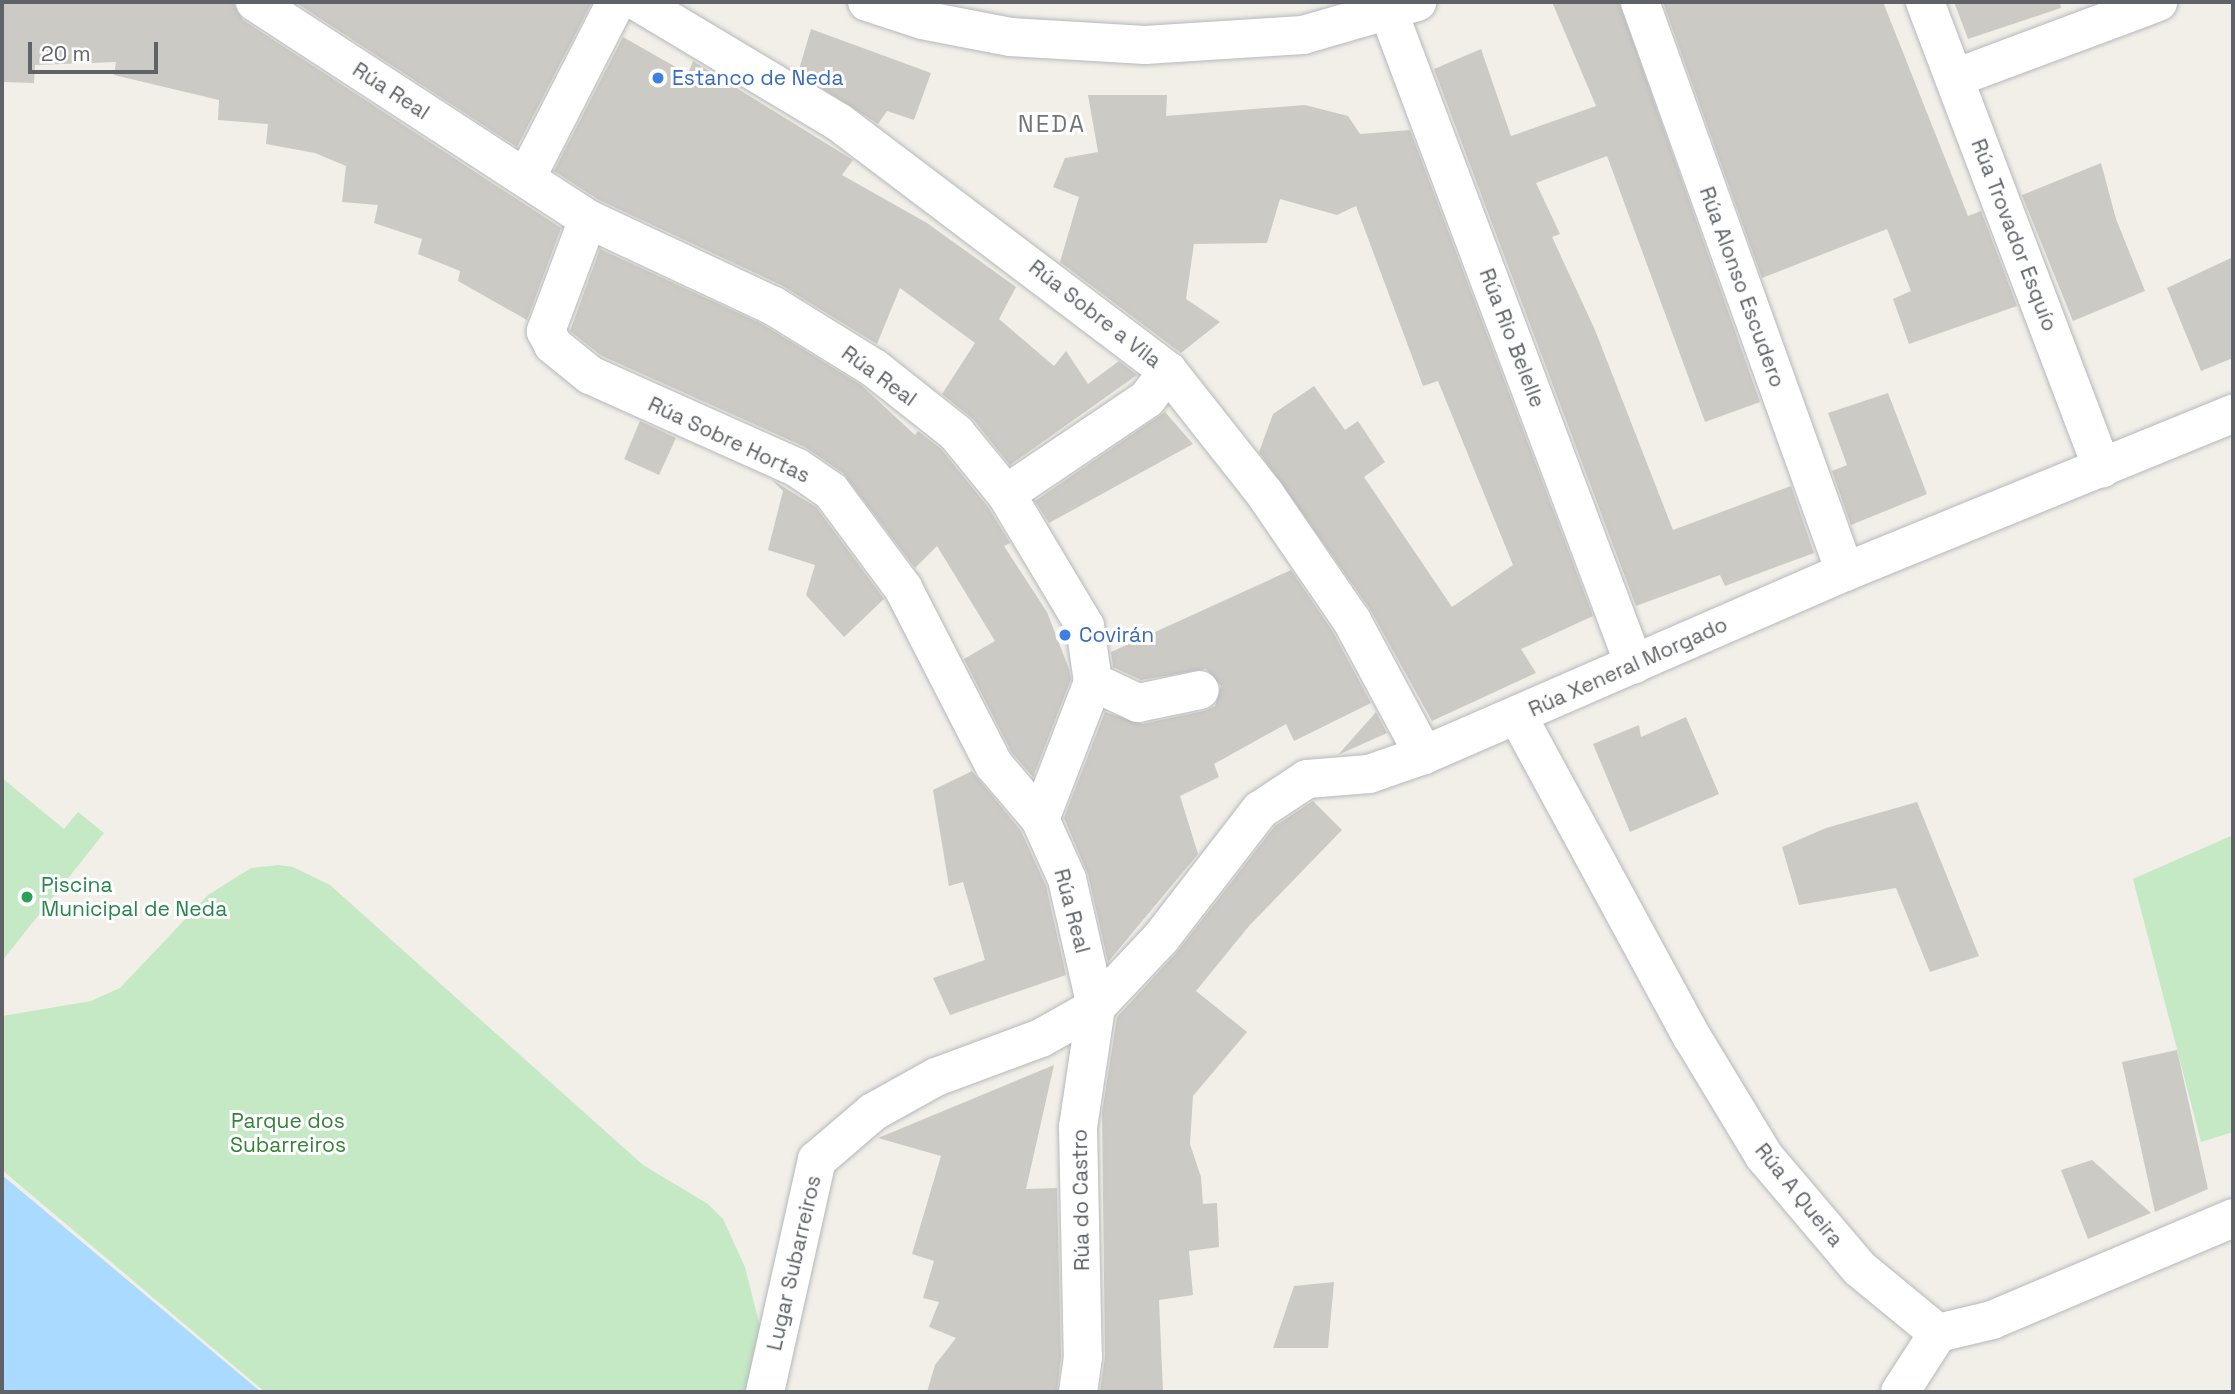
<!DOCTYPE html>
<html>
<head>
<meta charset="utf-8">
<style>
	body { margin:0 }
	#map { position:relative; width:2235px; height:1394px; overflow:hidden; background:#f1efe8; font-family:"Space Grotesk",sans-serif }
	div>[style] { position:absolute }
	.green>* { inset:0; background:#c5e8c5 }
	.water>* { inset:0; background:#aadaff }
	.building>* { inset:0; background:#cccac5 }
	.roads { filter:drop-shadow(0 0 2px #b5b8bc) drop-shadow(0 0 2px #b5b8bc) }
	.street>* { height:38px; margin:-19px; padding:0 19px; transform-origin:19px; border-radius:19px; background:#fff }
	.secondary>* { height:38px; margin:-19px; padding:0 19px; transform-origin:19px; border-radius:19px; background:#fff }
	.dots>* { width:19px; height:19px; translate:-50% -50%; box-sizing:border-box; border:4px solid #fff; border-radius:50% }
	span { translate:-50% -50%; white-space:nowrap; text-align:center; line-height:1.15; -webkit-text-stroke:6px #fff; paint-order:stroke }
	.shop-label { font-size:21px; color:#366cbe }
	.left { translate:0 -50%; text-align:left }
	.street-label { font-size:21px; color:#5f6368 }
	.leisure-label { font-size:21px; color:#27864d }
	.park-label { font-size:21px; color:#348238 }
	.quarter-label { font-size:24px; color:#70757a; letter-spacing:2px }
	.frame { position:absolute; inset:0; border:4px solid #5f6368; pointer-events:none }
	.scale { position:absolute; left:28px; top:42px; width:130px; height:32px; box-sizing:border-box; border:4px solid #5f6368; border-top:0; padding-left:9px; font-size:21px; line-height:24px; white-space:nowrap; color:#5f6368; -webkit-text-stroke:5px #fff; paint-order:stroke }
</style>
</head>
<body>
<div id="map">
	<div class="green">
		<div style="clip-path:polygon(2px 778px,64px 829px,78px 812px,104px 833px,2px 961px)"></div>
		<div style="clip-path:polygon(2233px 835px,2233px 1132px,2201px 1142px,2133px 879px)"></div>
		<div style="clip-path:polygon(278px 865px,293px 867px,330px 885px,643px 1165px,708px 1204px,723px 1219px,745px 1267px,761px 1331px,754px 1392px,265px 1392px,2px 1170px,2px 1016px,91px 1001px,120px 988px,208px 895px,251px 868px)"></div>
	</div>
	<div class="water">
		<div style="clip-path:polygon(2px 1175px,261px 1392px,2px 1392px)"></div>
	</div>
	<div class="building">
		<div style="clip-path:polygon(2px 2px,233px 2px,243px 20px,561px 228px,527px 320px,458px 281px,460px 271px,418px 254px,422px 239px,374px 223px,378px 205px,342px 202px,346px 166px,315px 153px,266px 144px,268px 124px,218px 120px,219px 100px,114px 75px,116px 62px,35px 65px,34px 83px,2px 82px)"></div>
		<div style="clip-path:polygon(295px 2px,592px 2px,517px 147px)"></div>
		<div style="clip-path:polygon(1552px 2px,1619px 2px,1760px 402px,1705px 422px,1607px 156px,1536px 183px,1560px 234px,1552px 237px,1595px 330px,1673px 530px,1791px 486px,1814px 553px,1725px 586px,1720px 575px,1636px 606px,1434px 69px,1481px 49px,1511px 136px,1596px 106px)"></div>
		<div style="clip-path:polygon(1663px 2px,1883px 2px,1968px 216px,1981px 211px,2017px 306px,1909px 344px,1893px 299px,1911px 291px,1887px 229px,1762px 278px)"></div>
		<div style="clip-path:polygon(1954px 2px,2060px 2px,2061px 8px,1968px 39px)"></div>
		<div style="clip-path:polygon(811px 29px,931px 73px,914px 120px,887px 111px,878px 124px,798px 73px)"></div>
		<div style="clip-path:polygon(623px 37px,688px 74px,693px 61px,853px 160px,842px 175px,927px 223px,1016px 287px,999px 319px,1054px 366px,1066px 351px,1088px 384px,1119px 361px,1137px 375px,1010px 465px,973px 419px,942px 394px,975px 343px,900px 288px,877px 344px,781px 285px,599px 200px,554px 171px)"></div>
		<div style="clip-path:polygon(1088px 95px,1167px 95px,1166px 116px,1305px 105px,1348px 116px,1360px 134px,1410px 130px,1593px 616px,1521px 649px,1536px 673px,1432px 721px,1370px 609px,1259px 452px,1273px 414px,1314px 386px,1345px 430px,1358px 421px,1385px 462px,1364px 477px,1452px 607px,1513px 565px,1438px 381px,1423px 386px,1356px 206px,1337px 215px,1280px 199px,1267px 243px,1194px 244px,1186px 299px,1220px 322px,1181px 353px,1060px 262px,1079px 197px,1053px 187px,1065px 158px,1098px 152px)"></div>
		<div style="clip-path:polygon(2101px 163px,2116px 219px,2145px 291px,2073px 321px,2022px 195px)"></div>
		<div style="clip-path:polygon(600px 249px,762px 324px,861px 385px,915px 435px,918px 431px,941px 449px,988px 507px,1010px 543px,1004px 546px,1047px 612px,1069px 669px,1071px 679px,1033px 777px,1012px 753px,964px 659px,995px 641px,937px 546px,915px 568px,843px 473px,805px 447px,602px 356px,570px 331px)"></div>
		<div style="clip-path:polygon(2233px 257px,2233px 358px,2201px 371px,2167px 288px)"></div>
		<div style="clip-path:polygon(1888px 393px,1927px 494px,1851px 525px,1832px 471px,1847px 465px,1828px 413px)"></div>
		<div style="clip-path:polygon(1165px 412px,1193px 444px,1049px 523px,1035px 501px)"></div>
		<div style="clip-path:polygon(640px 421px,676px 438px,659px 475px,624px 459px)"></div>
		<div style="clip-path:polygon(772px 480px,816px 507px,884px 599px,844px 637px,806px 595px,815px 565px,768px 550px,783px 491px)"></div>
		<div style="clip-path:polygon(1291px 570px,1333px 632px,1371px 703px,1294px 741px,1286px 724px,1214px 764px,1219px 777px,1180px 796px,1198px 854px,1108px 962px,1088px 874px,1064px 818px,1105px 712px,1142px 724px,1204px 711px,1215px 706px,1221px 686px,1206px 669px,1141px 680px,1113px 667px,1111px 652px)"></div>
		<div style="clip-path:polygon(1376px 712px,1387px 733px,1338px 755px)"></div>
		<div style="clip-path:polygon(1686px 717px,1719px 794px,1630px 832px,1593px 744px,1639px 725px,1641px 737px)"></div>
		<div style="clip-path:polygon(972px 771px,1021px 831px,1046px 886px,1066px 975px,950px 1015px,933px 978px,985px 960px,963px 882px,949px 886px,933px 790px)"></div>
		<div style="clip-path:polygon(1313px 801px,1342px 830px,1249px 926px,1196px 991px,1247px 1032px,1193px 1096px,1190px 1144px,1201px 1177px,1203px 1204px,1217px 1203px,1219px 1247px,1189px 1251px,1193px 1295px,1159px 1300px,1163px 1392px,1100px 1392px,1105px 1357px,1102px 1113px,1117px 1017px,1178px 951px,1275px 826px)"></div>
		<div style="clip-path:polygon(1917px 802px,1979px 956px,1930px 972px,1896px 888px,1799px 905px,1782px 847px,1826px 828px)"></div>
		<div style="clip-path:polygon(2177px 1050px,2208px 1189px,2155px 1212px,2122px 1062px)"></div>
		<div style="clip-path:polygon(1054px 1065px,1026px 1189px,1057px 1188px,1061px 1356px,1057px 1392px,927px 1392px,935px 1365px,956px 1338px,929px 1327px,939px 1302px,923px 1298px,934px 1261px,912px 1254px,941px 1156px,878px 1138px)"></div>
		<div style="clip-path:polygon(2092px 1160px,2151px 1213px,2088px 1239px,2061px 1170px)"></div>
		<div style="clip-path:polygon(1334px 1282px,1328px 1348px,1273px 1348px,1294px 1286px)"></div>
	</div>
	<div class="roads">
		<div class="street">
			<div style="left:255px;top:2px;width:397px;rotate:33.1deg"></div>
			<div style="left:588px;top:219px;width:203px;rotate:25.1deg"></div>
			<div style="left:772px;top:305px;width:120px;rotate:31.7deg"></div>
			<div style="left:874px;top:368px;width:105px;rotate:38.4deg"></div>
			<div style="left:956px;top:433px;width:79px;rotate:50.7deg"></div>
			<div style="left:1006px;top:494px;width:154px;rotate:59.1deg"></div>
			<div style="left:1085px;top:626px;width:57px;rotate:81.9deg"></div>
			<div style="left:1093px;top:682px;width:147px;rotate:111.1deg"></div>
			<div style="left:1040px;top:819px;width:66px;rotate:65.8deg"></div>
			<div style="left:1067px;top:879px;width:131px;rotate:77.2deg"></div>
			<div style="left:1096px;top:1007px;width:121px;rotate:98.5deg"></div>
			<div style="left:1078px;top:1127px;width:230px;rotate:88.8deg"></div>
			<div style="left:1083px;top:1357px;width:35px;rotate:98deg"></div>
			<div style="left:638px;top:2px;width:235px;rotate:30.9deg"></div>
			<div style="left:840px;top:123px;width:411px;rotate:37.1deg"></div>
			<div style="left:1168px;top:371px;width:157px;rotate:51.7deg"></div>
			<div style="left:1265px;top:494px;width:154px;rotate:55.6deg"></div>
			<div style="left:1352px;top:621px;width:152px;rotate:61.8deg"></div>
			<div style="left:1640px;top:2px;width:606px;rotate:70.22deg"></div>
			<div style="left:1925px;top:2px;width:499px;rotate:69.2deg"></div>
			<div style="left:1389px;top:13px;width:696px;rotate:69.38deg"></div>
			<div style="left:1955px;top:78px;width:217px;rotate:-20.5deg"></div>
			<div style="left:526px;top:178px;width:198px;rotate:-62.9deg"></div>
			<div style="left:588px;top:219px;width:120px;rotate:110.6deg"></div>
			<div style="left:546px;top:331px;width:16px;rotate:63deg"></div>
			<div style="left:553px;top:345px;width:48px;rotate:39deg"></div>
			<div style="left:590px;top:375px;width:226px;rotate:24.1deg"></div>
			<div style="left:796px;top:467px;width:42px;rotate:34.4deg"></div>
			<div style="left:831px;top:491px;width:121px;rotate:53.4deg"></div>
			<div style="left:903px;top:588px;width:199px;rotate:62.8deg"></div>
			<div style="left:994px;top:765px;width:71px;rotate:49.6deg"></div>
			<div style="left:1006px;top:494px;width:170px;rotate:-34deg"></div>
			<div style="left:1147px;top:399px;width:35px;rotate:-53deg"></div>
			<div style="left:1093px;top:682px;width:50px;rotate:25deg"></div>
			<div style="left:1138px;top:703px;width:63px;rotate:-11.8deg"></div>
			<div style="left:1517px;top:715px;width:366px;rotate:61.5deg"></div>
			<div style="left:1692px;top:1037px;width:139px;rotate:58.8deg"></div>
			<div style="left:1764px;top:1156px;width:148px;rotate:49.7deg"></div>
			<div style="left:1860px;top:1269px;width:101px;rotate:39.4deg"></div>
			<div style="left:1938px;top:1333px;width:56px;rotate:-13.5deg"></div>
			<div style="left:1992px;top:1320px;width:262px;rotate:-22.9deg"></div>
			<div style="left:765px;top:1392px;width:238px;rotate:-77.4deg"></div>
			<div style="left:817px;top:1160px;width:74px;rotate:-40.6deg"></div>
			<div style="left:873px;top:1112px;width:72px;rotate:-29.1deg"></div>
			<div style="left:936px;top:1077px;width:112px;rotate:-20.4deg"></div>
			<div style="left:1041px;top:1038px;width:63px;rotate:-29.4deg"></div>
			<div style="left:1096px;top:1007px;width:95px;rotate:-46.7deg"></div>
			<div style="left:1161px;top:938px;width:162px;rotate:-52.3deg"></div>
			<div style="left:1260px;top:810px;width:56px;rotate:-33.4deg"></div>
			<div style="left:1307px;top:779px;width:62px;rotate:-4.6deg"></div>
			<div style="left:1369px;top:774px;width:58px;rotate:-19.1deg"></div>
			<div style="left:1424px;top:755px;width:459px;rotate:-23.5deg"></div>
			<div style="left:1845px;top:572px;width:419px;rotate:-22.2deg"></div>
			<div style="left:1900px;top:1392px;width:70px;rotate:-57.2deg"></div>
		</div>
		<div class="secondary">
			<div style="left:867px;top:2px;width:58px;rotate:18.1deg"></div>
			<div style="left:922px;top:20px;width:90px;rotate:10.9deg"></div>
			<div style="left:1010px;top:37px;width:135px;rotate:3.4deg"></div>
			<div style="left:1145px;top:45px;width:158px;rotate:-3.6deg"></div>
			<div style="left:1303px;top:35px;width:119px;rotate:-16.1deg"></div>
		</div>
	</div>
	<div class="dots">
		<div style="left:658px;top:78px;background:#3f7fe0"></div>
		<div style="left:1065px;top:635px;background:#3f7fe0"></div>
		<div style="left:27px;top:897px;background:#2e9e5b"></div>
	</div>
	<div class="shop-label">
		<span class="left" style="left:672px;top:78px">Estanco de Neda</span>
		<span class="left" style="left:1079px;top:635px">Covirán</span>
	</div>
	<div class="street-label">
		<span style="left:391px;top:91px;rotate:33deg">Rúa Real</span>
		<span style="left:2014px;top:235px;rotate:69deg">Rúa Trovador Esquío</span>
		<span style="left:1742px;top:287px;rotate:70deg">Rúa Alonso Escudero</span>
		<span style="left:1095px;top:314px;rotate:38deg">Rúa Sobre a Vila</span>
		<span style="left:1512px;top:338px;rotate:69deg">Rúa Rio Belelle</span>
		<span style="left:879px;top:376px;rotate:36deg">Rúa Real</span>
		<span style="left:729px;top:440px;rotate:25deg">Rúa Sobre Hortas</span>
		<span style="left:1628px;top:667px;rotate:-24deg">Rúa Xeneral Morgado</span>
		<span style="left:1072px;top:911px;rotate:75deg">Rúa Real</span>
		<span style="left:1799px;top:1195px;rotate:51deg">Rúa A Queira</span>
		<span style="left:1081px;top:1200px;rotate:-91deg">Rúa do Castro</span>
		<span style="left:794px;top:1263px;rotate:-77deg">Lugar Subarreiros</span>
	</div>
	<div class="leisure-label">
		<span class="left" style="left:41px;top:897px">Piscina<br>Municipal de Neda</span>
	</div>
	<div class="park-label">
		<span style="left:288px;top:1133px">Parque dos<br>Subarreiros</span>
	</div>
	<div class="quarter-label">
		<span style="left:1052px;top:124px">NEDA</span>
	</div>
	<div class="frame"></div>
	<div class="scale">20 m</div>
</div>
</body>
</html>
